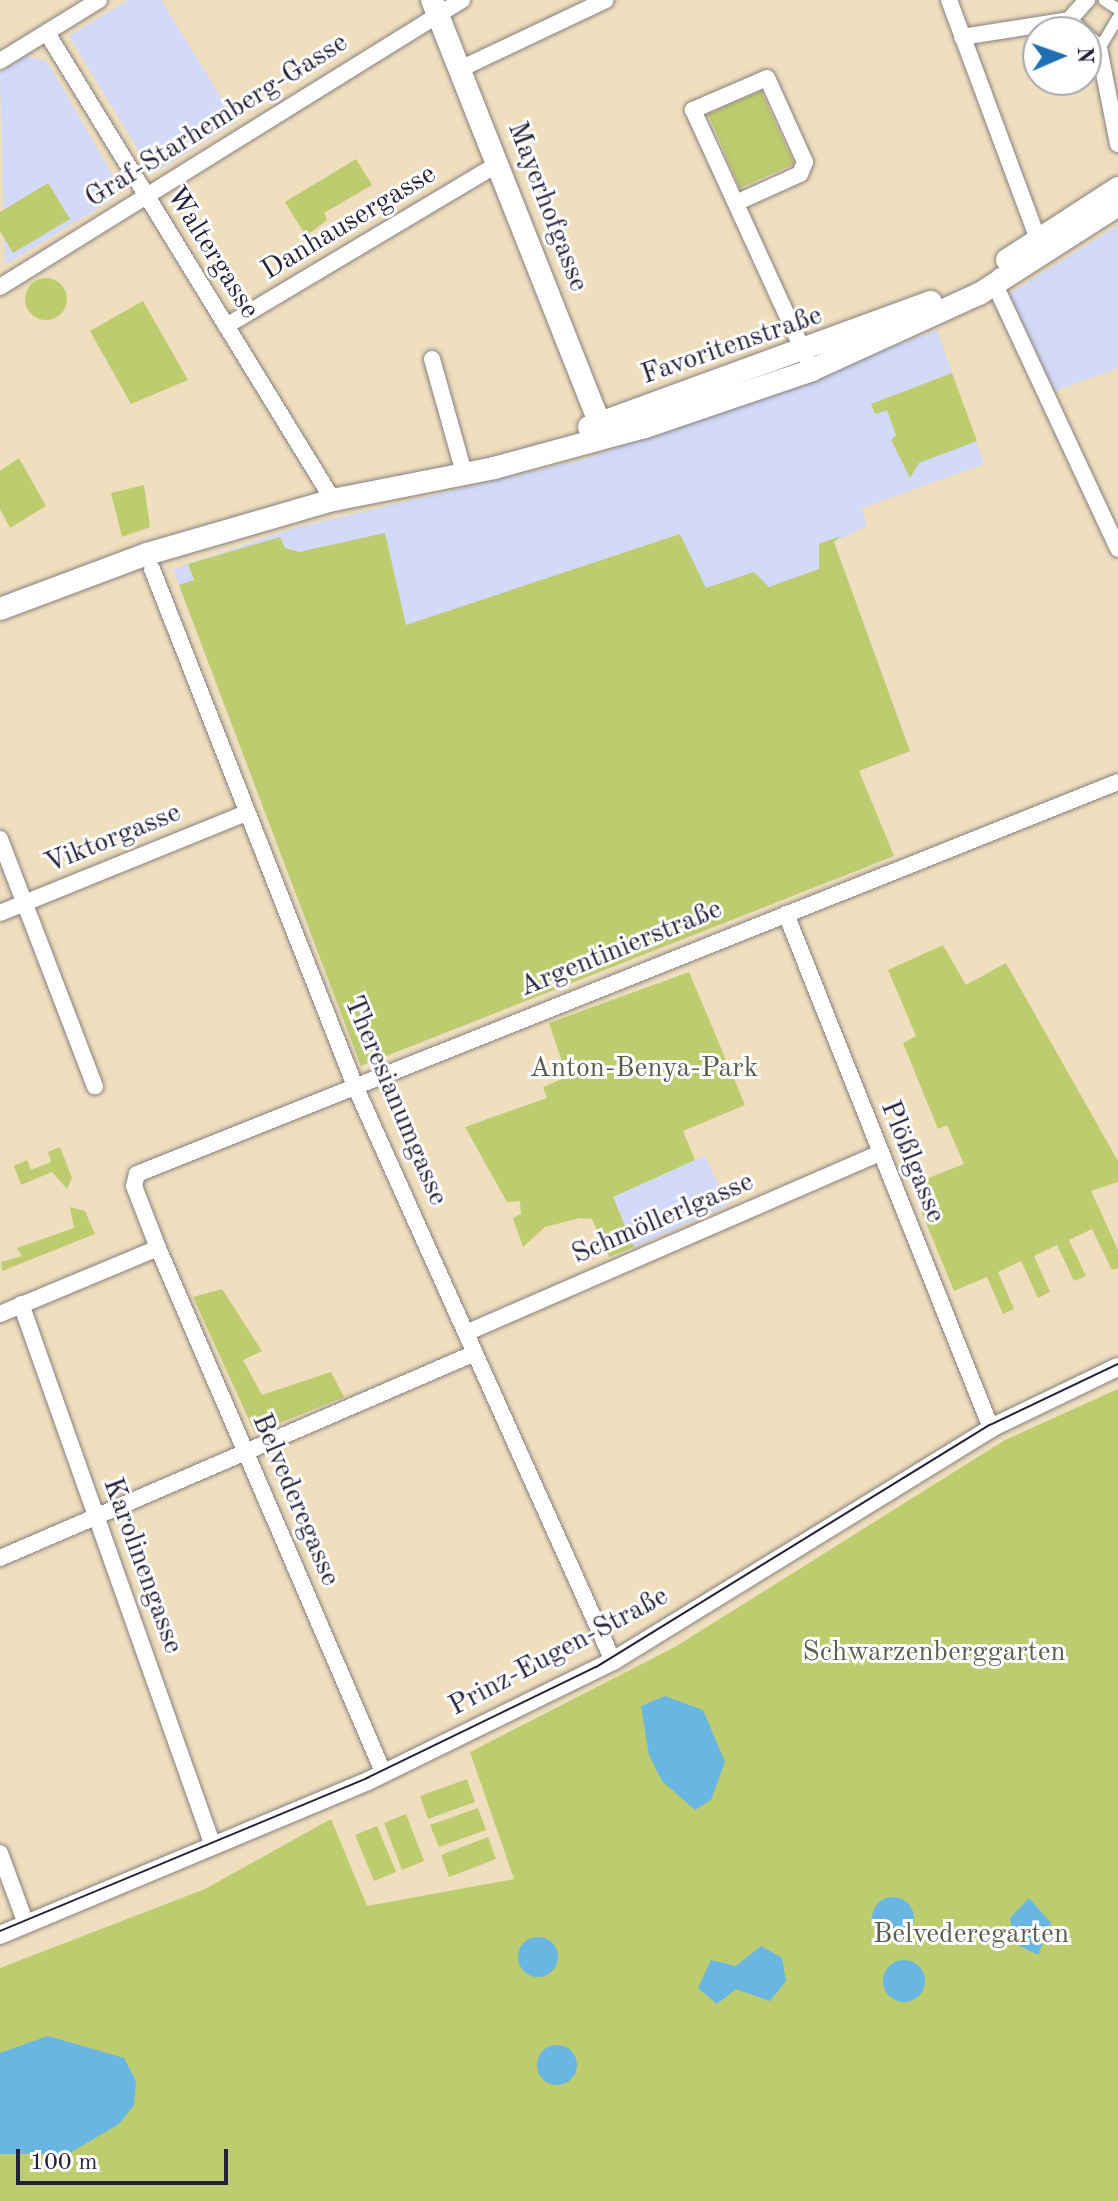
<!DOCTYPE html>
<html>
<head>
<meta charset="utf-8">
<style>
	body { margin:0 }
	#map { position:relative; width:1118px; height:2201px; overflow:hidden; background:#efdfbf; font-family:"Old Standard TT",serif }
	div>[style] { position:absolute }
	.built>* { inset:0; background:#d2d9f9 }
	.green>* { inset:0; background:#bdcc6e }
	.round { border-radius:50% }
	.water>* { inset:0; background:#6ab6e3 }
	.roads { filter:drop-shadow(0 0 2px #88807d) drop-shadow(0 0 2px #88807d) }
	.pedestrian>* { height:11px; margin:-5.5px; padding:0 5.5px; transform-origin:5.5px; border-radius:5.5px; background:#fff }
	.minor>* { height:16px; margin:-8px; padding:0 8px; transform-origin:8px; border-radius:8px; background:#fff }
	.tertiary>* { height:18px; margin:-9px; padding:0 9px; transform-origin:9px; border-radius:9px; background:#fff }
	.secondary>* { height:22px; margin:-11px; padding:0 11px; transform-origin:11px; border-radius:11px; background:#fff }
	.tram>* { height:2px; margin:-1px; padding:0 1px; transform-origin:1px; border-radius:1px; background:#22223b }
	span { translate:-50% -50%; white-space:nowrap; text-align:center; line-height:1.15; -webkit-text-stroke:6px #fff; paint-order:stroke }
	.street-label { font-size:28px; color:#22223b }
	.park-label { font-size:28px; color:#585e4d }
	.north { position:absolute; left:1022px; top:16px; width:80px; height:80px; box-sizing:border-box; background:#fff; border:2px solid #a7a7b1; border-radius:50%; rotate:88deg; font-size:22px; font-weight:700; line-height:32px; text-align:center; color:#22223b }
	.north::after { content:''; display:block; margin:auto; width:28px; height:36px; background:#1f6fb2; clip-path:polygon(50% 0,100% 100%,50% 72%,0 100%) }
	.scale { position:absolute; left:16px; top:2149px; width:212px; height:36px; box-sizing:border-box; border:4px solid #22223b; border-top:0; padding-left:10px; font-size:24px; line-height:28px; white-space:nowrap; color:#22223b; -webkit-text-stroke:6px #fff; paint-order:stroke }
</style>
</head>
<body>
<div id="map">
	<div class="built">
		<div style="clip-path:polygon(128px 0,161px 0,236px 122px,153px 174px,69px 36px)"></div>
		<div style="clip-path:polygon(25px 56px,47px 61px,119px 186px,113px 199px,5px 265px,0 72px)"></div>
		<div style="clip-path:polygon(1118px 225px,1118px 368px,1055px 391px,1009px 294px)"></div>
		<div style="clip-path:polygon(937px 330px,984px 464px,862px 508px,867px 526px,834px 542px,910px 751px,859px 771px,894px 856px,361px 1066px,173px 569px,294px 528px,585px 459px)"></div>
		<div style="clip-path:polygon(705px 1156px,728px 1205px,634px 1247px,613px 1197px)"></div>
	</div>
	<div class="green">
		<div style="clip-path:polygon(761px 91px,794px 164px,740px 188px,708px 114px)"></div>
		<div style="clip-path:polygon(356px 159px,372px 185px,324px 213px,327px 220px,306px 236px,285px 202px)"></div>
		<div style="clip-path:polygon(48px 183px,70px 219px,13px 253px,0 231px,0 212px)"></div>
		<div class="round" style="left:25px;top:278px;width:42px;height:42px"></div>
		<div style="clip-path:polygon(143px 301px,188px 380px,131px 404px,90px 331px)"></div>
		<div style="clip-path:polygon(952px 373px,977px 441px,919px 463px,910px 478px,891px 440px,896px 435px,887px 410px,875px 414px,871px 404px)"></div>
		<div style="clip-path:polygon(19px 458px,46px 506px,10px 528px,0 509px,0 471px)"></div>
		<div style="clip-path:polygon(144px 485px,150px 527px,122px 537px,111px 493px)"></div>
		<div style="clip-path:polygon(385px 533px,406px 625px,680px 534px,706px 588px,754px 572px,769px 587px,819px 569px,819px 544px,841px 536px,834px 542px,910px 751px,859px 771px,894px 856px,361px 1066px,179px 585px,194px 580px,188px 564px,280px 537px,285px 548px,299px 552px)"></div>
		<div style="clip-path:polygon(943px 945px,966px 985px,1006px 963px,1118px 1161px,1118px 1182px,1091px 1191px,1118px 1250px,1118px 1268px,1112px 1270px,1092px 1229px,1069px 1240px,1086px 1276px,1074px 1281px,1057px 1245px,1034px 1256px,1050px 1292px,1038px 1298px,1021px 1261px,998px 1272px,1014px 1309px,1003px 1314px,987px 1277px,954px 1291px,921px 1211px,927px 1208px,918px 1182px,964px 1164px,947px 1125px,938px 1129px,903px 1043px,916px 1036px,888px 970px)"></div>
		<div style="clip-path:polygon(689px 972px,745px 1105px,683px 1131px,695px 1160px,613px 1197px,634px 1247px,609px 1257px,592px 1219px,580px 1218px,545px 1227px,523px 1247px,513px 1218px,521px 1214px,520px 1201px,507px 1202px,465px 1127px,547px 1098px,543px 1087px,567px 1077px,549px 1023px)"></div>
		<div style="clip-path:polygon(60px 1147px,72px 1178px,67px 1189px,52px 1172px,21px 1185px,14px 1166px,27px 1160px,31px 1170px,51px 1162px,48px 1152px)"></div>
		<div style="clip-path:polygon(70px 1207px,85px 1211px,95px 1234px,2px 1271px,1px 1262px,22px 1256px,17px 1248px,74px 1228px)"></div>
		<div style="clip-path:polygon(222px 1289px,262px 1351px,243px 1360px,262px 1395px,331px 1372px,344px 1397px,255px 1433px,193px 1297px)"></div>
		<div style="clip-path:polygon(1118px 1389px,1118px 2201px,0 2201px,0 1968px,205px 1889px,331px 1819px,367px 1906px,514px 1879px,470px 1752px,675px 1647px,1005px 1440px)"></div>
		<div style="clip-path:polygon(467px 1779px,475px 1802px,428px 1819px,420px 1796px)"></div>
		<div style="clip-path:polygon(478px 1808px,486px 1830px,439px 1847px,430px 1825px)"></div>
		<div style="clip-path:polygon(406px 1814px,424px 1861px,402px 1870px,384px 1823px)"></div>
		<div style="clip-path:polygon(377px 1826px,396px 1872px,374px 1881px,355px 1835px)"></div>
		<div style="clip-path:polygon(488px 1837px,496px 1859px,449px 1877px,441px 1855px)"></div>
	</div>
	<div class="water">
		<div style="clip-path:polygon(665px 1696px,703px 1710px,725px 1762px,711px 1800px,695px 1810px,662px 1781px,649px 1755px,641px 1706px)"></div>
		<div class="round" style="left:872px;top:1897px;width:42px;height:42px"></div>
		<div style="clip-path:polygon(1029px 1898px,1051px 1923px,1038px 1955px,1014px 1943px,1010px 1918px)"></div>
		<div class="round" style="left:518px;top:1937px;width:40px;height:40px"></div>
		<div style="clip-path:polygon(761px 1946px,782px 1958px,786px 1981px,770px 2001px,736px 1989px,717px 2004px,698px 1988px,711px 1960px,736px 1966px)"></div>
		<div class="round" style="left:883px;top:1960px;width:42px;height:42px"></div>
		<div style="clip-path:polygon(48px 2036px,124px 2058px,136px 2081px,134px 2105px,119px 2124px,68px 2154px,0 2154px,0 2053px)"></div>
		<div class="round" style="left:537px;top:2045px;width:40px;height:40px"></div>
	</div>
	<div class="roads">
		<div class="pedestrian">
			<div style="left:1104px;top:0;width:17px;rotate:33deg"></div>
			<div style="left:1099px;top:48px;width:37px;rotate:-59deg"></div>
		</div>
		<div class="minor">
			<div style="left:949px;top:0;width:255px;rotate:69.6deg"></div>
			<div style="left:1038px;top:239px;width:12px;rotate:110deg"></div>
			<div style="left:1069px;top:20px;width:41px;rotate:43deg"></div>
			<div style="left:1099px;top:48px;width:98px;rotate:78.8deg"></div>
			<div style="left:47px;top:33px;width:548px;rotate:58.52deg"></div>
			<div style="left:962px;top:37px;width:108px;rotate:-9deg"></div>
			<div style="left:1069px;top:20px;width:27px;rotate:-48deg"></div>
			<div style="left:0;top:61px;width:116px;rotate:-31.6deg"></div>
			<div style="left:460px;top:69px;width:161px;rotate:-25.3deg"></div>
			<div style="left:738px;top:202px;width:68px;rotate:-24.3deg"></div>
			<div style="left:800px;top:174px;width:13px;rotate:-67deg"></div>
			<div style="left:805px;top:162px;width:92px;rotate:-114.3deg"></div>
			<div style="left:767px;top:78px;width:81px;rotate:156.6deg"></div>
			<div style="left:693px;top:110px;width:272px;rotate:65.4deg"></div>
			<div style="left:1000px;top:276px;width:10px;rotate:119deg"></div>
			<div style="left:995px;top:285px;width:291px;rotate:65deg"></div>
			<div style="left:0;top:287px;width:544px;rotate:-31.85deg"></div>
			<div style="left:226px;top:326px;width:317px;rotate:-30.8deg"></div>
			<div style="left:432px;top:359px;width:114px;rotate:74.3deg"></div>
			<div style="left:152px;top:569px;width:555px;rotate:68.56deg"></div>
			<div style="left:355px;top:1086px;width:630px;rotate:65.83deg"></div>
			<div style="left:0;top:839px;width:265px;rotate:69deg"></div>
			<div style="left:0;top:913px;width:266px;rotate:-22.1deg"></div>
			<div style="left:786px;top:914px;width:553px;rotate:68.26deg"></div>
			<div style="left:21px;top:1304px;width:575px;rotate:70.49deg"></div>
			<div style="left:0;top:1314px;width:171px;rotate:-22.7deg"></div>
			<div style="left:466px;top:1333px;width:451px;rotate:-23.5deg"></div>
			<div style="left:0;top:1558px;width:517px;rotate:-23.34deg"></div>
			<div style="left:384px;top:1774px;width:572px;rotate:-113.25deg"></div>
			<div style="left:158px;top:1248px;width:66px;rotate:-111.2deg"></div>
			<div style="left:134px;top:1186px;width:12px;rotate:-76deg"></div>
			<div style="left:137px;top:1174px;width:1056px;rotate:-21.78deg"></div>
			<div style="left:0;top:1853px;width:76px;rotate:69.9deg"></div>
		</div>
		<div class="tertiary">
			<div style="left:0;top:1935px;width:399px;rotate:-22.7deg"></div>
			<div style="left:368px;top:1781px;width:273px;rotate:-26.1deg"></div>
			<div style="left:613px;top:1661px;width:444px;rotate:-31.6deg"></div>
			<div style="left:991px;top:1428px;width:141px;rotate:-25.7deg"></div>
		</div>
		<div class="secondary">
			<div style="left:432px;top:0;width:469px;rotate:68.4deg"></div>
			<div style="left:1007px;top:260px;width:132px;rotate:-33deg"></div>
			<div style="left:589px;top:427px;width:364px;rotate:-20.1deg"></div>
			<div style="left:0;top:609px;width:157px;rotate:-20.5deg"></div>
			<div style="left:147px;top:554px;width:194px;rotate:-16.2deg"></div>
			<div style="left:333px;top:500px;width:164px;rotate:-11.2deg"></div>
			<div style="left:494px;top:468px;width:156px;rotate:-15.2deg"></div>
			<div style="left:645px;top:427px;width:176px;rotate:-18.8deg"></div>
			<div style="left:812px;top:370px;width:183px;rotate:-24.5deg"></div>
			<div style="left:979px;top:294px;width:165px;rotate:-32.6deg"></div>
		</div>
	</div>
	<div class="tram">
		<div style="left:0;top:1931px;width:398px;rotate:-22.6deg"></div>
		<div style="left:367px;top:1778px;width:254px;rotate:-25.9deg"></div>
		<div style="left:596px;top:1667px;width:462px;rotate:-31.6deg"></div>
		<div style="left:990px;top:1425px;width:142px;rotate:-25.5deg"></div>
	</div>
	<div class="street-label">
		<span style="left:217px;top:121px;rotate:-32deg">Graf-Starhemberg-Gasse</span>
		<span style="left:547px;top:207px;rotate:69deg">Mayerhofgasse</span>
		<span style="left:349px;top:223px;rotate:-31deg">Danhausergasse</span>
		<span style="left:212px;top:253px;rotate:58deg">Waltergasse</span>
		<span style="left:732px;top:346px;rotate:-19deg">Favoritenstraße</span>
		<span style="left:113px;top:839px;rotate:-22deg">Viktorgasse</span>
		<span style="left:621px;top:949px;rotate:-22deg">Argentinierstraße</span>
		<span style="left:395px;top:1101px;rotate:67deg">Theresianumgasse</span>
		<span style="left:912px;top:1162px;rotate:68deg">Plößlgasse</span>
		<span style="left:663px;top:1219px;rotate:-23deg">Schmöllerlgasse</span>
		<span style="left:295px;top:1500px;rotate:67deg">Belvederegasse</span>
		<span style="left:142px;top:1566px;rotate:70deg">Karolinengasse</span>
		<span style="left:559px;top:1652px;rotate:-28deg">Prinz-Eugen-Straße</span>
	</div>
	<div class="park-label">
		<span style="left:644px;top:1069px">Anton-Benya-Park</span>
		<span style="left:934px;top:1653px">Schwarzenberggarten</span>
		<span style="left:971px;top:1935px">Belvederegarten</span>
	</div>
	<div class="north">N</div>
	<div class="scale">100 m</div>
</div>
</body>
</html>
